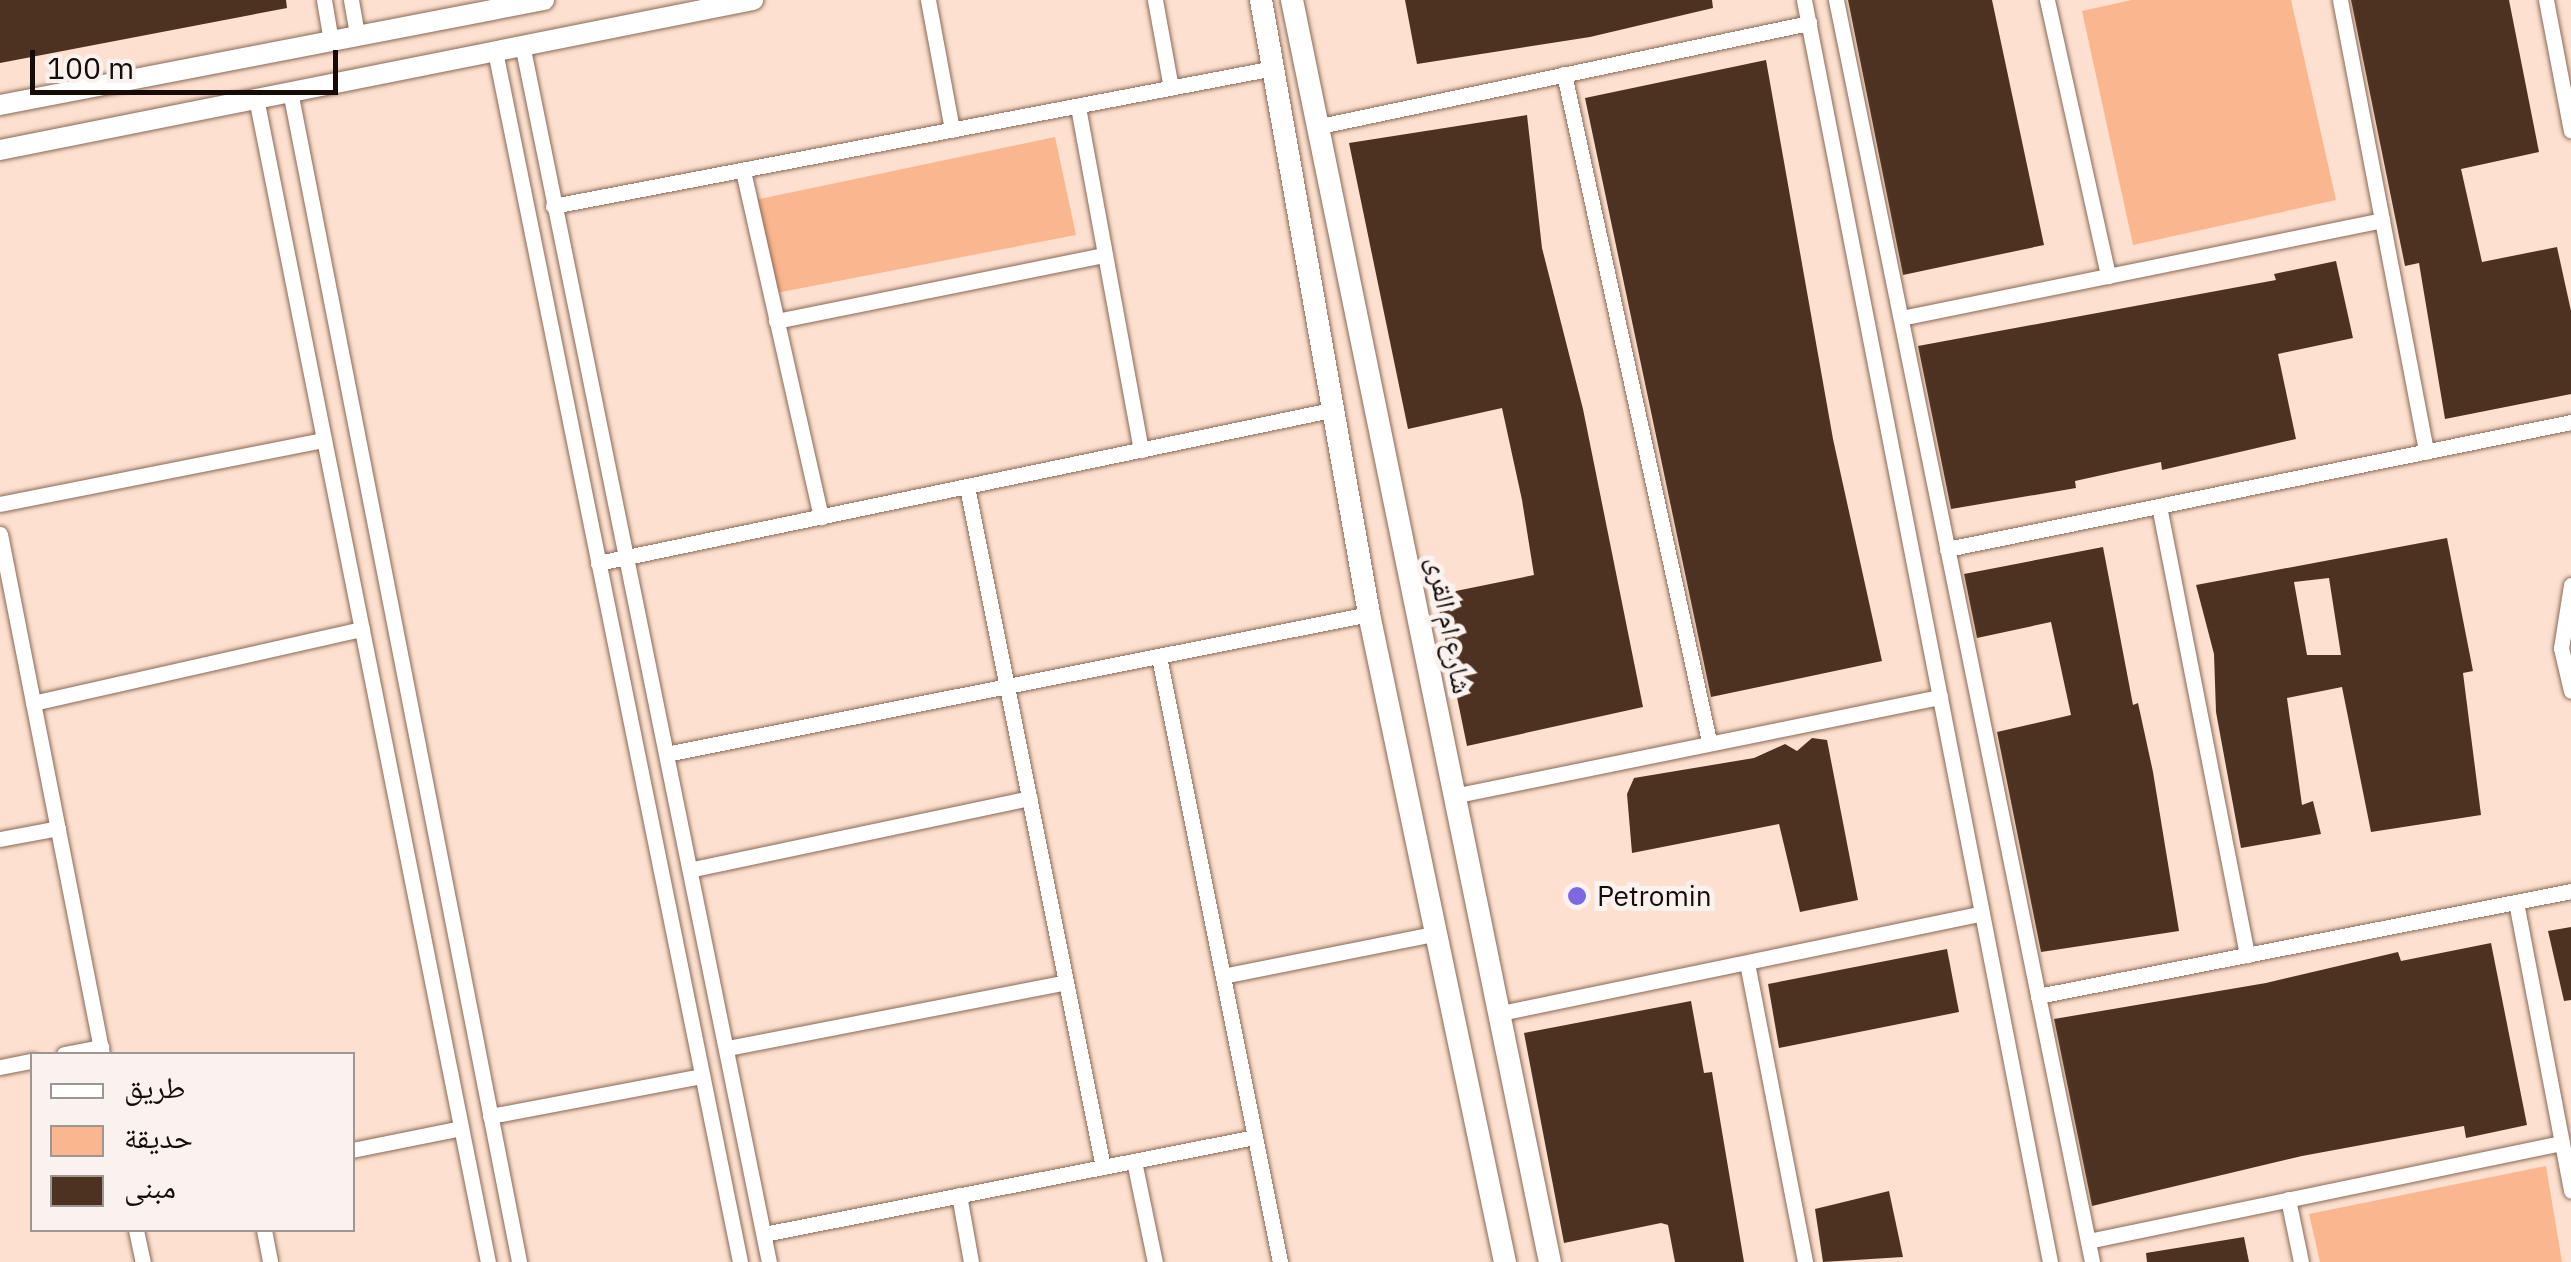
<!DOCTYPE html>
<html>
<head>
<meta charset="utf-8">
<style>
	body { margin:0 }
	#map { position:relative; width:2571px; height:1262px; overflow:hidden; background:#fde0cf; font-family:"IBM Plex Sans","Noto Naskh Arabic",sans-serif }
	div>[style] { position:absolute }
	.green>* { inset:0; background:#fab68e }
	.building>* { inset:0; background:#4e3221 }
	.roads { filter:drop-shadow(0 0 2px #896957) drop-shadow(0 0 2px #896957) }
	.minor>* { height:15px; margin:-7.5px; padding:0 7.5px; transform-origin:7.5px; border-radius:7.5px; background:#fff }
	.tertiary>* { height:20px; margin:-10px; padding:0 10px; transform-origin:10px; border-radius:10px; background:#fff }
	.secondary>* { height:22px; margin:-11px; padding:0 11px; transform-origin:11px; border-radius:11px; background:#fff }
	.dots>* { width:28px; height:28px; translate:-50% -50%; box-sizing:border-box; border:5px solid #f9f2ee; border-radius:50% }
	span { translate:-50% -50%; white-space:nowrap; text-align:center; line-height:1.15; -webkit-text-stroke:10px #f9f2ee; paint-order:stroke }
	.street-label { font-size:28px; color:#160b05 }
	.poi-label { font-size:28px; color:#160b05 }
	.left { translate:0 -50%; text-align:left }
	.legend { position:absolute; left:30px; top:1052px; width:325px; height:180px; box-sizing:border-box; background:#f9f2ee; border:2px solid #9e9691; margin:0; padding:12px 18px; list-style:none; font-size:30px; color:#160b05 }
	.legend li { display:flex; align-items:center; gap:20px; height:50px }
	.legend b { width:50px; border:2px solid #9e9691 }
	.scale { position:absolute; left:30px; top:50px; width:308px; height:45px; box-sizing:border-box; border:5px solid #160b05; border-top:0; padding-left:12px; font-size:30px; line-height:35px; white-space:nowrap; color:#160b05; -webkit-text-stroke:8px #f9f2ee; paint-order:stroke }
</style>
</head>
<body>
<div id="map">
	<div class="green">
		<div style="clip-path:polygon(2132px 0,2291px 0,2336px 200px,2133px 245px,2082px 11px)"></div>
		<div style="clip-path:polygon(1055px 137px,1076px 235px,776px 293px,755px 200px)"></div>
		<div style="clip-path:polygon(2546px 1166px,2562px 1262px,2320px 1262px,2309px 1214px)"></div>
	</div>
	<div class="building">
		<div style="clip-path:polygon(0 0,286px 0,287px 8px,0 63px)"></div>
		<div style="clip-path:polygon(1405px 0,1712px 0,1713px 8px,1590px 37px,1417px 64px)"></div>
		<div style="clip-path:polygon(1848px 0,1992px 0,2044px 245px,1903px 275px)"></div>
		<div style="clip-path:polygon(2351px 0,2509px 0,2539px 152px,2461px 169px,2482px 262px,2557px 247px,2571px 311px,2571px 394px,2445px 419px,2419px 263px,2405px 266px)"></div>
		<div style="clip-path:polygon(1766px 60px,1833px 439px,1882px 661px,1711px 697px,1585px 98px)"></div>
		<div style="clip-path:polygon(1527px 115px,1542px 248px,1583px 409px,1643px 707px,1467px 746px,1436px 595px,1534px 575px,1522px 500px,1502px 408px,1408px 429px,1349px 143px)"></div>
		<div style="clip-path:polygon(2336px 261px,2353px 338px,2278px 354px,2296px 439px,2162px 470px,2161px 462px,2075px 481px,2076px 488px,1951px 509px,1918px 346px,2276px 280px,2274px 274px)"></div>
		<div style="clip-path:polygon(evenodd,2447px 538px,2473px 671px,2463px 673px,2481px 815px,2371px 832px,2342px 687px,2287px 698px,2302px 805px,2313px 801px,2321px 834px,2241px 848px,2216px 712px,2214px 654px,2196px 585px,2447px 538px,2329px 578px,2341px 655px,2307px 655px,2294px 582px,2329px 578px)"></div>
		<div style="clip-path:polygon(2103px 547px,2133px 705px,2138px 703px,2153px 772px,2179px 931px,2041px 952px,1997px 732px,2071px 715px,2051px 622px,1977px 638px,1964px 574px)"></div>
		<div style="clip-path:polygon(1812px 738px,1827px 740px,1858px 900px,1800px 912px,1779px 824px,1632px 853px,1627px 794px,1634px 778px,1754px 758px,1785px 744px,1797px 751px)"></div>
		<div style="clip-path:polygon(2571px 927px,2571px 1000px,2564px 1001px,2548px 931px)"></div>
		<div style="clip-path:polygon(2491px 943px,2527px 1125px,2466px 1138px,2464px 1126px,2302px 1156px,2092px 1206px,2054px 1019px,2266px 983px,2398px 952px,2401px 961px)"></div>
		<div style="clip-path:polygon(1947px 949px,1959px 1012px,1779px 1048px,1768px 984px)"></div>
		<div style="clip-path:polygon(1691px 1001px,1704px 1073px,1712px 1072px,1744px 1262px,1675px 1262px,1668px 1225px,1661px 1223px,1564px 1243px,1524px 1033px)"></div>
		<div style="clip-path:polygon(1889px 1191px,1903px 1257px,1823px 1262px,1815px 1209px)"></div>
		<div style="clip-path:polygon(2244px 1237px,2249px 1262px,2147px 1262px,2146px 1253px)"></div>
	</div>
	<div class="roads">
		<div class="minor">
			<div style="left:324px;top:0;width:42px;rotate:80.3deg"></div>
			<div style="left:351px;top:0;width:36px;rotate:80deg"></div>
			<div style="left:928px;top:0;width:132px;rotate:79.5deg"></div>
			<div style="left:1155px;top:0;width:89px;rotate:79.7deg"></div>
			<div style="left:1804px;top:0;width:1286px;rotate:78.97deg"></div>
			<div style="left:1836px;top:0;width:1288px;rotate:78.53deg"></div>
			<div style="left:2047px;top:0;width:283px;rotate:77.5deg"></div>
			<div style="left:2340px;top:0;width:460px;rotate:79.2deg"></div>
			<div style="left:2546px;top:0;width:133px;rotate:79.2deg"></div>
			<div style="left:522px;top:44px;width:1243px;rotate:78.54deg"></div>
			<div style="left:495px;top:51px;width:1236px;rotate:78.56deg"></div>
			<div style="left:1564px;top:74px;width:683px;rotate:77.74deg"></div>
			<div style="left:290px;top:91px;width:1193px;rotate:78.93deg"></div>
			<div style="left:256px;top:98px;width:1187px;rotate:78.73deg"></div>
			<div style="left:1078px;top:107px;width:349px;rotate:79.6deg"></div>
			<div style="left:1320px;top:126px;width:500px;rotate:-11.9deg"></div>
			<div style="left:743px;top:171px;width:355px;rotate:77.3deg"></div>
			<div style="left:553px;top:206px;width:734px;rotate:-10.84deg"></div>
			<div style="left:1901px;top:318px;width:491px;rotate:-11.5deg"></div>
			<div style="left:776px;top:321px;width:335px;rotate:-11.4deg"></div>
			<div style="left:967px;top:487px;width:693px;rotate:78.69deg"></div>
			<div style="left:0;top:504px;width:330px;rotate:-11.2deg"></div>
			<div style="left:2159px;top:506px;width:458px;rotate:78.9deg"></div>
			<div style="left:0;top:534px;width:530px;rotate:78.9deg"></div>
			<div style="left:1947px;top:549px;width:637px;rotate:-11.5deg"></div>
			<div style="left:598px;top:563px;width:749px;rotate:-11.79deg"></div>
			<div style="left:2571px;top:585px;width:64px;rotate:99deg"></div>
			<div style="left:2561px;top:648px;width:44px;rotate:76.9deg"></div>
			<div style="left:1159px;top:657px;width:617px;rotate:78.69deg"></div>
			<div style="left:33px;top:703px;width:337px;rotate:-12.7deg"></div>
			<div style="left:671px;top:753px;width:712px;rotate:-11.26deg"></div>
			<div style="left:1453px;top:796px;width:497px;rotate:-11.5deg"></div>
			<div style="left:0;top:839px;width:59px;rotate:-10.7deg"></div>
			<div style="left:693px;top:869px;width:344px;rotate:-11.9deg"></div>
			<div style="left:2516px;top:902px;width:294px;rotate:79.2deg"></div>
			<div style="left:1747px;top:963px;width:305px;rotate:79deg"></div>
			<div style="left:1223px;top:976px;width:214px;rotate:-11.3deg"></div>
			<div style="left:2038px;top:996px;width:543px;rotate:-11.14deg"></div>
			<div style="left:1496px;top:1014px;width:496px;rotate:-11.7deg"></div>
			<div style="left:728px;top:1048px;width:344px;rotate:-11deg"></div>
			<div style="left:64px;top:1054px;width:38px;rotate:-11deg"></div>
			<div style="left:0;top:1067px;width:33px;rotate:-11deg"></div>
			<div style="left:490px;top:1116px;width:216px;rotate:-10.7deg"></div>
			<div style="left:352px;top:1150px;width:111px;rotate:-11.4deg"></div>
			<div style="left:1134px;top:1161px;width:103px;rotate:78.3deg"></div>
			<div style="left:959px;top:1195px;width:68px;rotate:79.8deg"></div>
			<div style="left:2288px;top:1199px;width:64px;rotate:78.3deg"></div>
			<div style="left:136px;top:1230px;width:33px;rotate:78deg"></div>
			<div style="left:264px;top:1230px;width:33px;rotate:79deg"></div>
			<div style="left:764px;top:1234px;width:500px;rotate:-11.18deg"></div>
			<div style="left:2088px;top:1241px;width:484px;rotate:-11.7deg"></div>
		</div>
		<div class="tertiary">
			<div style="left:0;top:105px;width:554px;rotate:-10.92deg"></div>
			<div style="left:0;top:150px;width:768px;rotate:-11.27deg"></div>
		</div>
		<div class="secondary">
			<div style="left:1261px;top:0;width:623px;rotate:80.02deg"></div>
			<div style="left:1369px;top:614px;width:662px;rotate:78.15deg"></div>
			<div style="left:1292px;top:0;width:1288px;rotate:78.45deg"></div>
		</div>
	</div>
	<div class="dots">
		<div style="left:1577px;top:896px;background:#7d67e2"></div>
	</div>
	<div class="street-label">
		<span style="left:1450px;top:625px;rotate:79deg">شارع ام القرى</span>
	</div>
	<div class="poi-label">
		<span class="left" style="left:1597px;top:896px">Petromin</span>
	</div>
	<ul class="legend">
	<li><b style="height:12px;background:#fff"></b>طريق</li>
	<li><b style="height:28px;background:#fab68e"></b>حديقة</li>
	<li><b style="height:28px;background:#4e3221"></b>مبنى</li>
	</ul>
	<div class="scale">100 m</div>
</div>
</body>
</html>
